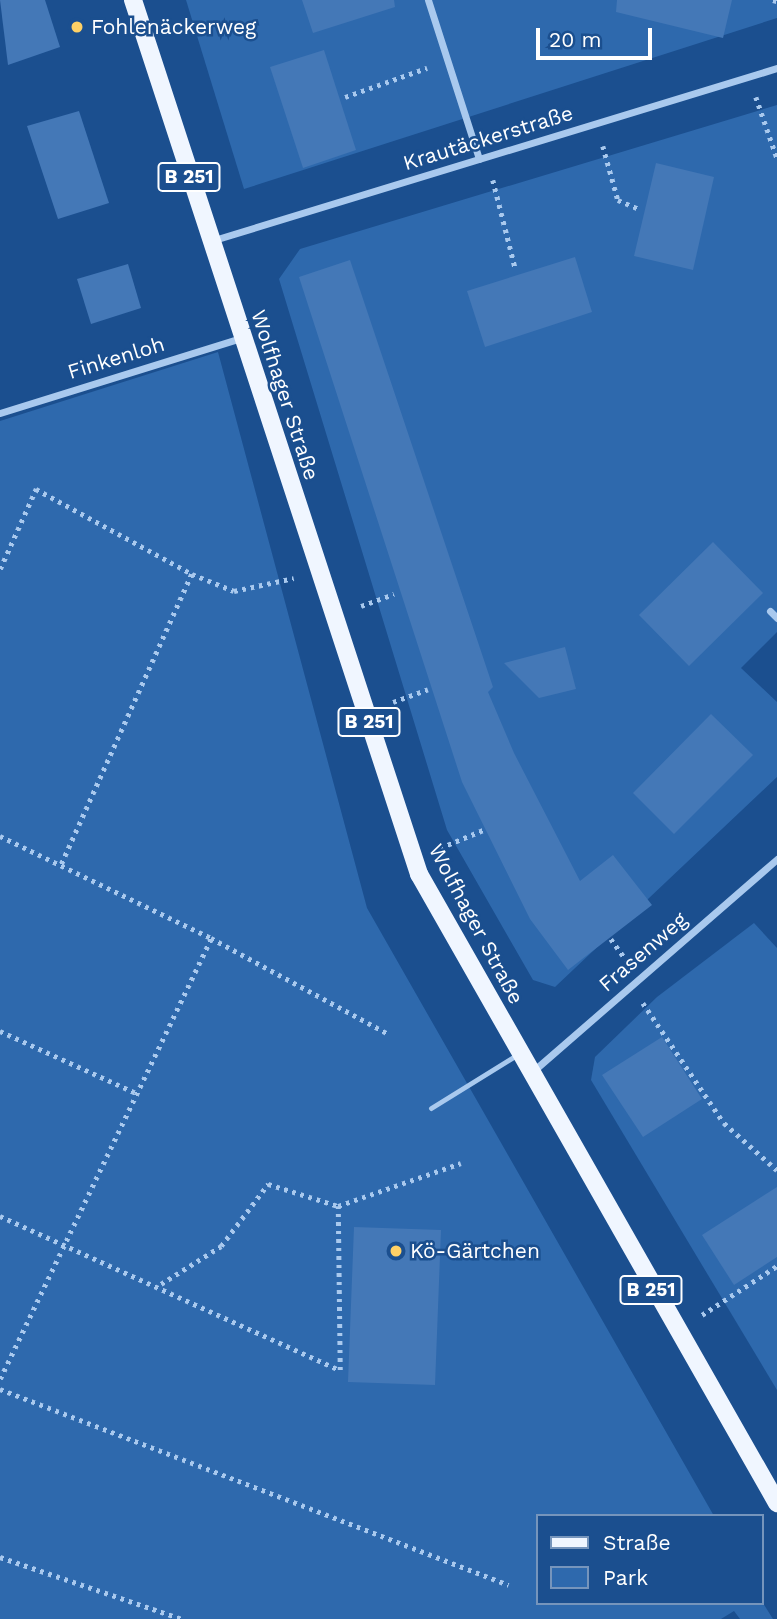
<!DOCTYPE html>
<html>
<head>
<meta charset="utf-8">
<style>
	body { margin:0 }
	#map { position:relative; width:777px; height:1619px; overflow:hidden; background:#1b4f8f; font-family:"Work Sans",sans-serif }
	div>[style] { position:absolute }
	.green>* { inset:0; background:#2e69ad }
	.building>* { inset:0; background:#4478b7 }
	.path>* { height:4.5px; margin-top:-2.25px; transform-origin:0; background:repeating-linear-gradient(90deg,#a9c9ee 0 3.5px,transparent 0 8.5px) }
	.service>* { height:5px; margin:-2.5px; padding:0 2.5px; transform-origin:2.5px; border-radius:2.5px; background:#a9c9ee }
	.minor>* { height:7px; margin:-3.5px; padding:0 3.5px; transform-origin:3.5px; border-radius:3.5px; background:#a9c9ee }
	.primary>* { height:18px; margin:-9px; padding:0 9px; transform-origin:9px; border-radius:9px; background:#f0f6ff }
	.dots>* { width:19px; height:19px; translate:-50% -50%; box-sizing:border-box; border:4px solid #1b4f8f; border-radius:50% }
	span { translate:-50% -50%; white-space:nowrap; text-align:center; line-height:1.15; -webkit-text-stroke:5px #1b4f8f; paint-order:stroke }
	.shield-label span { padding:2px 5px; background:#1b4f8f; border:2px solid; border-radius:5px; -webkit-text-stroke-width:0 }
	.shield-label { font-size:19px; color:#fff; font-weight:700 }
	.poi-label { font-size:21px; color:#fff }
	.left { translate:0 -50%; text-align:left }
	.street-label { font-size:21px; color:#fff }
	.legend { position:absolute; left:536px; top:1514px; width:228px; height:91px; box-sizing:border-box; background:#1b4f8f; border:2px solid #7695bc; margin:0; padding:9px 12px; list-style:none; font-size:21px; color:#fff }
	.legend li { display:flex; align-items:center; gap:14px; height:35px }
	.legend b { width:35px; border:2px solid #7695bc }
	.scale { position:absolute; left:536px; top:28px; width:116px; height:32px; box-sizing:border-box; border:4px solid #fff; border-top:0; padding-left:9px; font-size:21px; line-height:24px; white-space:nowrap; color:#fff; -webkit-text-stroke:5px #1b4f8f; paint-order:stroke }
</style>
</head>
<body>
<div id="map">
	<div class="green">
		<div style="clip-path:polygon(186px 0,777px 0,777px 18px,244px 189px)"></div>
		<div style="clip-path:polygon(777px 105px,777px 632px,741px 668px,777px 702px,777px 777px,555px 987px,533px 980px,447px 830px,279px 279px,300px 249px)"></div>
		<div style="clip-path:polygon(218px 352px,367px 908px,714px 1516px,537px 1516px,537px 1603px,761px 1600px,773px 1619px,740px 1619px,734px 1611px,721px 1619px,0 1619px,0 421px)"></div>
		<div style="clip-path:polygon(754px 923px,777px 948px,777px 1390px,591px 1080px,595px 1057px,657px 997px)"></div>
	</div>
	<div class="building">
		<div style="clip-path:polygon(0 0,45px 0,60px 47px,8px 65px)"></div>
		<div style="clip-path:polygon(302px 0,394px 0,395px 7px,313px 33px)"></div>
		<div style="clip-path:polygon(617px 0,732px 0,723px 38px,616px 12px)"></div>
		<div style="clip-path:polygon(324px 50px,356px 150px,303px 168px,270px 67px)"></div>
		<div style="clip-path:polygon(79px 111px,109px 203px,58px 219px,27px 126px)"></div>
		<div style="clip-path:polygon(656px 163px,714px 177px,693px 270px,634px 256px)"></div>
		<div style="clip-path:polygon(575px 257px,592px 312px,485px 347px,467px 291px)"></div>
		<div style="clip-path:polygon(350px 260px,493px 687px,488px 692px,514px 753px,580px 881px,613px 855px,652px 905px,568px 970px,530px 919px,462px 782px,299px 277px)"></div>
		<div style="clip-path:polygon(128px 264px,141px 308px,91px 324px,77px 279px)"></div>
		<div style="clip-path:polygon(713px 542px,763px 593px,689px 666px,639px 615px)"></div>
		<div style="clip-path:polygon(565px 647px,576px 689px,539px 698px,504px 663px)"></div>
		<div style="clip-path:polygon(711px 714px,753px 755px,674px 834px,633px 793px)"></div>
		<div style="clip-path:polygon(662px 1037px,702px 1099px,643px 1137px,602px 1075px)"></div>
		<div style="clip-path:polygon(777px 1187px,777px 1257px,734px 1285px,702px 1235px)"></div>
		<div style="clip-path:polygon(354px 1227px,441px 1230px,435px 1385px,348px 1382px)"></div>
	</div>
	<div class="path">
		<div style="left:773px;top:0;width:4px;rotate:14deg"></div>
		<div style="left:345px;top:97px;width:87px;rotate:-19.5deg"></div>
		<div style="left:756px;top:97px;width:65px;rotate:71deg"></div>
		<div style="left:603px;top:146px;width:56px;rotate:74.5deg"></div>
		<div style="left:618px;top:200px;width:23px;rotate:23deg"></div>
		<div style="left:493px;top:180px;width:90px;rotate:75.8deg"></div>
		<div style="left:0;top:569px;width:88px;rotate:-65.8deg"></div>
		<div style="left:36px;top:489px;width:178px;rotate:28.6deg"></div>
		<div style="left:192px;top:574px;width:319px;rotate:114.2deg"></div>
		<div style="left:192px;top:574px;width:45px;rotate:22deg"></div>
		<div style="left:234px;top:591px;width:61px;rotate:-12.2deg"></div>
		<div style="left:361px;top:606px;width:35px;rotate:-20deg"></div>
		<div style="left:393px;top:702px;width:37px;rotate:-20deg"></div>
		<div style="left:0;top:836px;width:234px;rotate:25.8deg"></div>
		<div style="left:211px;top:938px;width:200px;rotate:28.4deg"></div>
		<div style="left:440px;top:848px;width:47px;rotate:-22.7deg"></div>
		<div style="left:611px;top:939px;width:27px;rotate:54deg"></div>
		<div style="left:643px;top:1003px;width:145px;rotate:56deg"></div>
		<div style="left:724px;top:1123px;width:71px;rotate:41.6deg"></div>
		<div style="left:0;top:1031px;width:149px;rotate:24.5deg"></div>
		<div style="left:0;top:1216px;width:373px;rotate:24.4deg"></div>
		<div style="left:340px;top:1370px;width:164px;rotate:-90.7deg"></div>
		<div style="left:161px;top:1284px;width:71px;rotate:-32.3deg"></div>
		<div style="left:221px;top:1246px;width:78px;rotate:-52.8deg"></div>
		<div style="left:268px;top:1184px;width:73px;rotate:17.4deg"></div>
		<div style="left:338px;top:1206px;width:130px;rotate:-19.3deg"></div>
		<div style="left:702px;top:1315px;width:90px;rotate:-33.2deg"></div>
		<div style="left:0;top:1379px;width:489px;rotate:-64.4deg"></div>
		<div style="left:0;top:1389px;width:545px;rotate:21.06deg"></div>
		<div style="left:0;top:1557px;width:192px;rotate:18.8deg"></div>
	</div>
	<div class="service">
		<div style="left:431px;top:1108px;width:102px;rotate:-31.8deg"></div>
	</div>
	<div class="minor">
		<div style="left:428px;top:0;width:167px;rotate:72.2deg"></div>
		<div style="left:214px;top:240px;width:589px;rotate:-16.99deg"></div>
		<div style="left:0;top:413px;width:252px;rotate:-17.3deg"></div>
		<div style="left:770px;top:611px;width:10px;rotate:45deg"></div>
		<div style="left:532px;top:1072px;width:325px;rotate:-41deg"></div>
	</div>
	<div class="primary">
		<div style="left:133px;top:0;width:920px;rotate:71.88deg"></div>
		<div style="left:419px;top:874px;width:724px;rotate:60.35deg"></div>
	</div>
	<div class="dots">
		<div style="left:77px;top:27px;background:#ffd166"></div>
		<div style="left:396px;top:1251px;background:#ffd166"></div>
	</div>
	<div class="shield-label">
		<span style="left:189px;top:177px">B 251</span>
		<span style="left:369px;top:722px">B 251</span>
		<span style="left:651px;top:1290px">B 251</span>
	</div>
	<div class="poi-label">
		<span class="left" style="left:91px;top:27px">Fohlenäckerweg</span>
		<span class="left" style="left:410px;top:1251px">Kö-Gärtchen</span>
	</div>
	<div class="street-label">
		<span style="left:488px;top:138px;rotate:-17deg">Krautäckerstraße</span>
		<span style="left:116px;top:358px;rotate:-17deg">Finkenloh</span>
		<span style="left:285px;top:395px;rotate:72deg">Wolfhager Straße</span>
		<span style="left:476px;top:924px;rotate:62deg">Wolfhager Straße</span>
		<span style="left:643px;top:952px;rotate:-41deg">Frasenweg</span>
	</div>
	<ul class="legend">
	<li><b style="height:9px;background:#f0f6ff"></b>Straße</li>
	<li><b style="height:19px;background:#2e69ad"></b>Park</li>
	</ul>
	<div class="scale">20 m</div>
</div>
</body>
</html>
